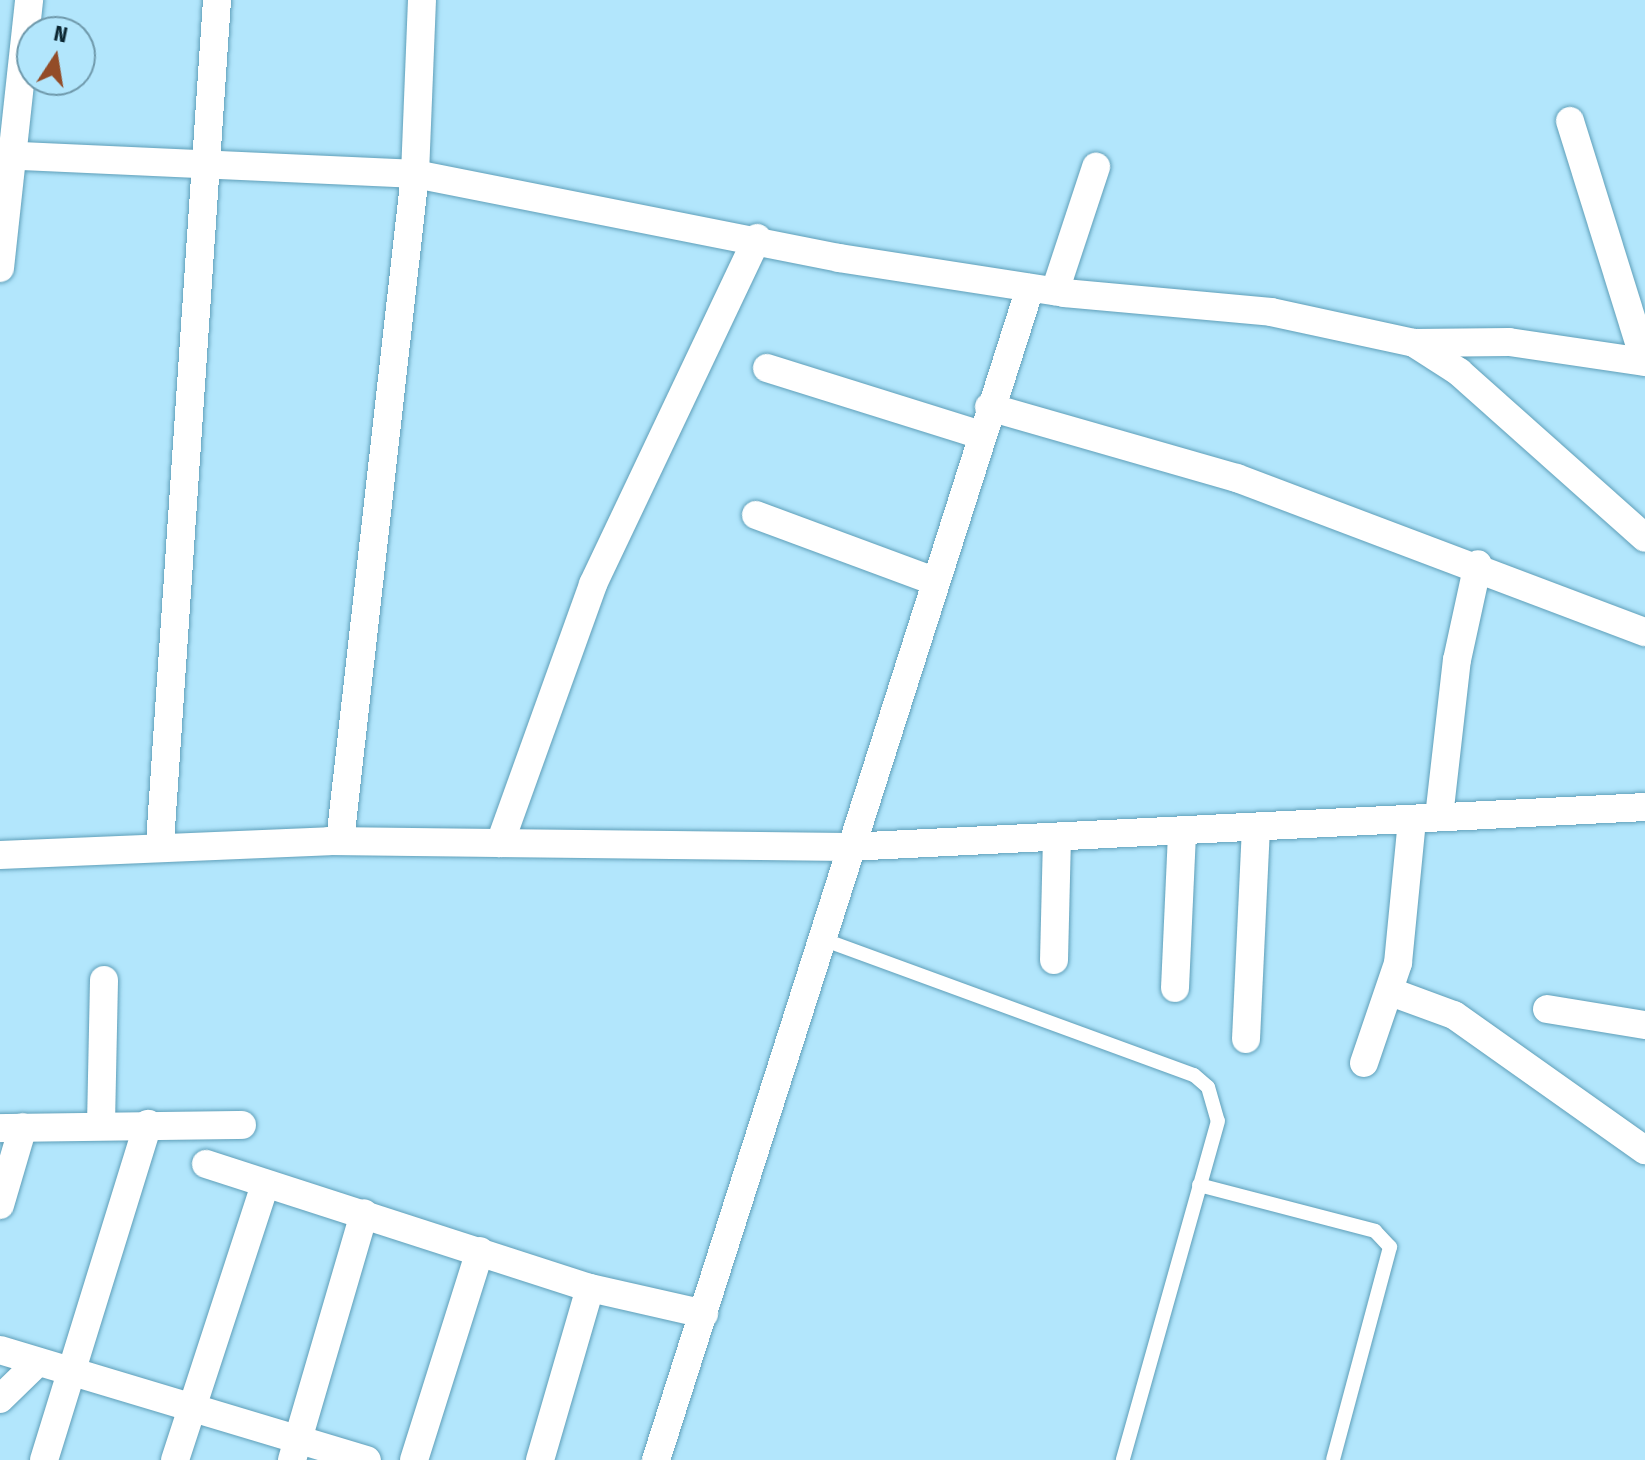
<!DOCTYPE html>
<html>
<head>
<meta charset="utf-8">
<style>
	body { margin:0 }
	#map { position:relative; width:1645px; height:1460px; overflow:hidden; background:#b2e6fc; font-family:"Fira Sans Condensed",sans-serif }
	div>[style] { position:absolute }
	.roads { filter:drop-shadow(0 0 2px #5f9fb9) drop-shadow(0 0 2px #5f9fb9) }
	.service>* { height:14px; margin:-7px; padding:0 7px; transform-origin:7px; border-radius:7px; background:#fff }
	.minor>* { height:28px; margin:-14px; padding:0 14px; transform-origin:14px; border-radius:14px; background:#fff }
	span { translate:-50% -50%; white-space:nowrap; text-align:center; line-height:1.15; -webkit-text-stroke:6px #b2e6fc; paint-order:stroke }
	.north { position:absolute; left:16px; top:16px; width:80px; height:80px; box-sizing:border-box; background:#b2e6fc; border:2px solid #6f99ab; border-radius:50%; rotate:12deg; font-size:22px; font-weight:700; line-height:32px; text-align:center; color:#0b2631 }
	.north::after { content:''; display:block; margin:auto; width:28px; height:36px; background:#934c28; clip-path:polygon(50% 0,100% 100%,50% 72%,0 100%) }
</style>
</head>
<body>
<div id="map">
	<div class="roads">
		<div class="service">
			<div style="left:822px;top:939px;width:396px;rotate:20.1deg"></div>
			<div style="left:1194px;top:1075px;width:18px;rotate:41deg"></div>
			<div style="left:1208px;top:1087px;width:35px;rotate:74deg"></div>
			<div style="left:1218px;top:1121px;width:352px;rotate:105.7deg"></div>
			<div style="left:1199px;top:1185px;width:182px;rotate:14.6deg"></div>
			<div style="left:1375px;top:1231px;width:22px;rotate:47deg"></div>
			<div style="left:1390px;top:1247px;width:220px;rotate:105deg"></div>
		</div>
		<div class="minor">
			<div style="left:1570px;top:121px;width:252px;rotate:72.7deg"></div>
			<div style="left:0;top:155px;width:415px;rotate:2.6deg"></div>
			<div style="left:415px;top:174px;width:432px;rotate:11.2deg"></div>
			<div style="left:839px;top:258px;width:228px;rotate:8.8deg"></div>
			<div style="left:1064px;top:293px;width:208px;rotate:5.2deg"></div>
			<div style="left:1271px;top:312px;width:146px;rotate:12.2deg"></div>
			<div style="left:1414px;top:343px;width:54px;rotate:32.8deg"></div>
			<div style="left:1459px;top:372px;width:249px;rotate:41.7deg"></div>
			<div style="left:0;top:268px;width:270px;rotate:-83.8deg"></div>
			<div style="left:1055px;top:291px;width:131px;rotate:-71.7deg"></div>
			<div style="left:1414px;top:343px;width:95px;rotate:-0.6deg"></div>
			<div style="left:1509px;top:342px;width:137px;rotate:8.4deg"></div>
			<div style="left:767px;top:368px;width:224px;rotate:17.4deg"></div>
			<div style="left:989px;top:407px;width:258px;rotate:16deg"></div>
			<div style="left:1237px;top:478px;width:436px;rotate:20.7deg"></div>
			<div style="left:756px;top:515px;width:190px;rotate:20.3deg"></div>
			<div style="left:1439px;top:817px;width:158px;rotate:-83.5deg"></div>
			<div style="left:1457px;top:660px;width:98px;rotate:-77.7deg"></div>
			<div style="left:340px;top:841px;width:671px;rotate:-83.58deg"></div>
			<div style="left:415px;top:174px;width:174px;rotate:-87.7deg"></div>
			<div style="left:160px;top:843px;width:845px;rotate:-86.13deg"></div>
			<div style="left:500px;top:843px;width:275px;rotate:-70.2deg"></div>
			<div style="left:593px;top:584px;width:383px;rotate:-64.6deg"></div>
			<div style="left:0;top:855px;width:329px;rotate:-2.4deg"></div>
			<div style="left:329px;top:841px;width:519px;rotate:0.66deg"></div>
			<div style="left:848px;top:847px;width:798px;rotate:-2.87deg"></div>
			<div style="left:1054px;top:960px;width:123px;rotate:-88.6deg"></div>
			<div style="left:1175px;top:988px;width:156px;rotate:-87.4deg"></div>
			<div style="left:1391px;top:992px;width:67px;rotate:20.1deg"></div>
			<div style="left:1454px;top:1015px;width:234px;rotate:35.3deg"></div>
			<div style="left:1547px;top:1009px;width:99px;rotate:9.3deg"></div>
			<div style="left:1246px;top:1039px;width:210px;rotate:-87.3deg"></div>
			<div style="left:1364px;top:1063px;width:106px;rotate:-71.2deg"></div>
			<div style="left:1398px;top:963px;width:143px;rotate:-84.4deg"></div>
			<div style="left:101px;top:1124px;width:144px;rotate:-88.8deg"></div>
			<div style="left:0;top:1128px;width:242px;rotate:-0.7deg"></div>
			<div style="left:206px;top:1164px;width:404px;rotate:17.9deg"></div>
			<div style="left:0;top:1205px;width:81px;rotate:-73.6deg"></div>
			<div style="left:0;top:1350px;width:383px;rotate:16.7deg"></div>
			<div style="left:0;top:1399px;width:53px;rotate:-44.2deg"></div>
			<div style="left:44px;top:1460px;width:352px;rotate:-72.8deg"></div>
			<div style="left:175px;top:1460px;width:290px;rotate:-71.9deg"></div>
			<div style="left:292px;top:1460px;width:257px;rotate:-73.7deg"></div>
			<div style="left:414px;top:1460px;width:219px;rotate:-72.5deg"></div>
			<div style="left:540px;top:1460px;width:179px;rotate:-73.8deg"></div>
			<div style="left:590px;top:1288px;width:117px;rotate:12.8deg"></div>
			<div style="left:656px;top:1460px;width:1230px;rotate:-72.3deg"></div>
		</div>
	</div>
	<div class="north">N</div>
</div>
</body>
</html>
